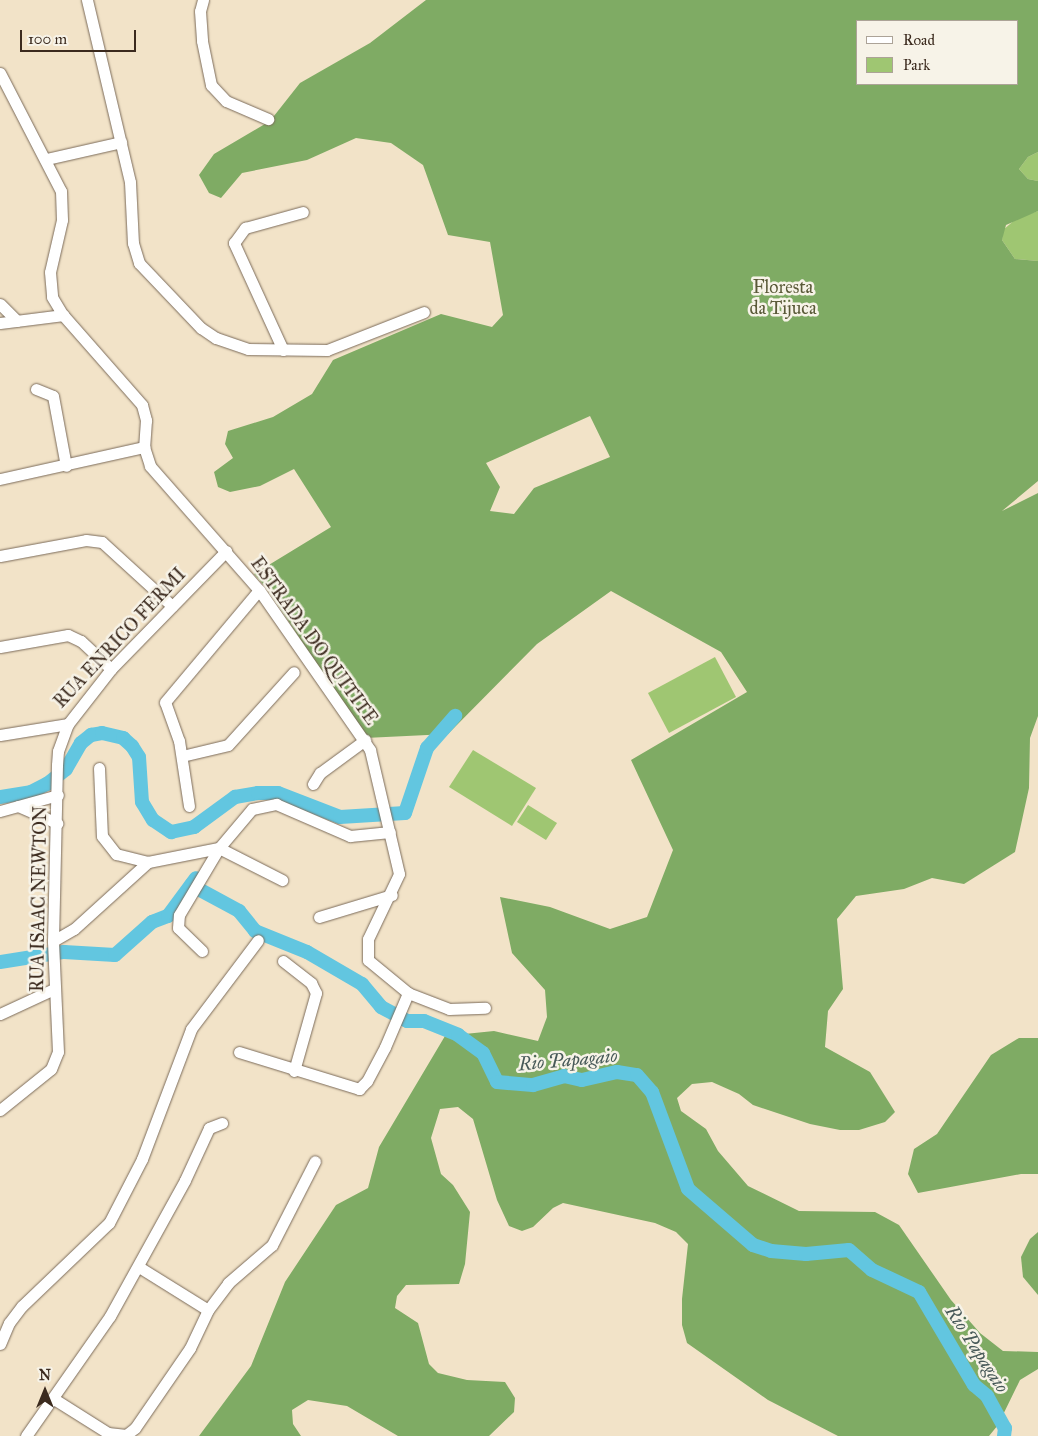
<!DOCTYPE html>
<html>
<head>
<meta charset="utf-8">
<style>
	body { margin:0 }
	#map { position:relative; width:1038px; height:1436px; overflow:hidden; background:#f2e3c8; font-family:"IM FELL Great Primer",serif }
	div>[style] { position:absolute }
	.green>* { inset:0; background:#9fc672 }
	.forest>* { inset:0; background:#7fab64 }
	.river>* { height:14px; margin:-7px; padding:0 7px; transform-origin:7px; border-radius:7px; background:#62c6e0 }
	.roads { filter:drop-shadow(0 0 1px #7b6b5a) drop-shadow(0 0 1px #7b6b5a) }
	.minor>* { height:11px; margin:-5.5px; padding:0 5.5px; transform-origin:5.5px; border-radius:5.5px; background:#fff }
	span { translate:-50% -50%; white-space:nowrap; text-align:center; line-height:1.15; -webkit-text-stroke:5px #f7f3e8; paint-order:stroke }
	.park-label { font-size:18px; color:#595937 }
	.street-label { font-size:18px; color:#3b2a1e }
	.water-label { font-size:19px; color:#475958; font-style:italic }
	.legend { position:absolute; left:856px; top:20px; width:162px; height:65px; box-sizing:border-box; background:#f7f3e8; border:1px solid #aca397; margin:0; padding:6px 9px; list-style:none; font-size:15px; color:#3b2a1e }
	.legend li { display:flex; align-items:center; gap:10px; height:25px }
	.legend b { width:25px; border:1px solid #aca397 }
	.north { position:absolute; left:20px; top:1366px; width:50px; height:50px; -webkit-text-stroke:4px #f7f3e8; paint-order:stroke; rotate:0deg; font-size:14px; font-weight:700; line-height:20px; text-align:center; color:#3b2a1e }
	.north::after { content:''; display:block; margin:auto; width:18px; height:22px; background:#3b2a1e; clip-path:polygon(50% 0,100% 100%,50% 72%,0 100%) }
	.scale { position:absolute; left:20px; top:30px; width:116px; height:22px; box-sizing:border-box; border:2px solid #3b2a1e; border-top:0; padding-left:6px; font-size:15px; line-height:18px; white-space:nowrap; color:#3b2a1e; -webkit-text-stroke:4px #f7f3e8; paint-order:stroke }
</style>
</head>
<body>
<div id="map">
	<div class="green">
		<div style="clip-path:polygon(1038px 152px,1038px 181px,1028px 179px,1019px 169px,1028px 157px)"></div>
		<div style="clip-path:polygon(1038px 211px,1038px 261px,1015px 259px,1002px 240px,1003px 230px,1017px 218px)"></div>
		<div style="clip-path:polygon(715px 657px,736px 697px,669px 733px,648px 693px)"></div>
		<div style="clip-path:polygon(473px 750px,536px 788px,512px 826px,449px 787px)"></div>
		<div style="clip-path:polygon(528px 805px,557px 823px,546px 840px,517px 822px)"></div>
	</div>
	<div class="forest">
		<div style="clip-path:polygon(evenodd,426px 0,1038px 0,1038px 152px,1028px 157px,1019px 169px,1028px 179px,1038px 181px,1038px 211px,1006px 225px,1002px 240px,1015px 259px,1038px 261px,1038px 481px,1002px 511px,1038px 493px,1038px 716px,1030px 738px,1029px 788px,1015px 852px,964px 884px,932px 878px,904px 889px,856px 896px,837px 919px,843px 989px,828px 1011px,825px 1047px,870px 1072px,895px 1112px,885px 1122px,859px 1130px,840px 1130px,810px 1124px,753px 1105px,739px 1094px,712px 1082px,692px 1084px,677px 1098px,681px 1111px,706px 1129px,718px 1151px,748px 1186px,799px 1211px,875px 1212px,899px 1225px,951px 1300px,980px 1333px,1003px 1351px,1038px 1352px,1038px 1369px,1020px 1380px,998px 1425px,989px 1436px,838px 1436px,768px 1400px,687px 1343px,682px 1325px,682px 1299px,688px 1244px,676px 1232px,655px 1223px,563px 1203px,553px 1208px,533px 1227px,522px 1231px,509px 1226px,497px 1200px,473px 1119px,458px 1107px,440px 1109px,431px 1138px,441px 1174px,453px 1185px,470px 1212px,465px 1264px,459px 1284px,406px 1285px,397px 1296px,395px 1308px,418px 1323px,429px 1364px,438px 1373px,467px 1380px,505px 1382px,515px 1398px,514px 1412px,489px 1436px,398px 1436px,347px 1406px,308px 1400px,292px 1410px,293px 1424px,301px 1436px,199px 1436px,251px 1366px,285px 1282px,336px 1205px,368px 1188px,379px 1147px,445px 1036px,494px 1031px,538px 1041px,547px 1017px,545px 990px,512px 953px,500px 897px,550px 907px,610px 929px,647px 917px,673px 850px,631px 760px,747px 692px,721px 652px,611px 591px,537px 644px,448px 734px,365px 738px,268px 590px,254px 574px,331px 527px,294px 469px,260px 486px,230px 492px,218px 487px,214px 472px,233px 458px,225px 444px,228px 431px,273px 417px,312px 394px,333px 360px,441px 314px,492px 327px,503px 315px,490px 242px,448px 235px,423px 165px,391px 143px,356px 138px,307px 160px,242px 173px,221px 198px,209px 193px,199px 175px,214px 154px,270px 121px,300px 83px,370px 43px,426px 0,857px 21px,1017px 21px,1017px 84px,857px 84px,857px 21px,426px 0,590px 416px,610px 457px,534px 488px,514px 514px,490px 511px,500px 487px,486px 463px,590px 416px)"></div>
		<div style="clip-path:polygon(1019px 1038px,1038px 1038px,1038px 1174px,1021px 1174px,918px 1193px,908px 1174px,914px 1149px,937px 1134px,991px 1055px)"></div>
		<div style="clip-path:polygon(1038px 1232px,1038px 1295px,1023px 1277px,1021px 1257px,1030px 1239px)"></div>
	</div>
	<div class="river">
		<div style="left:0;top:797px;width:31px;rotate:-9deg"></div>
		<div style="left:31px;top:792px;width:18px;rotate:-27deg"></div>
		<div style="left:47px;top:784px;width:24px;rotate:-38deg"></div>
		<div style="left:66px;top:769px;width:30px;rotate:-60deg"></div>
		<div style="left:81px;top:743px;width:13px;rotate:-39deg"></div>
		<div style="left:91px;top:735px;width:11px;rotate:-10deg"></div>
		<div style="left:102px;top:733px;width:22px;rotate:13deg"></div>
		<div style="left:123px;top:738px;width:12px;rotate:42deg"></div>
		<div style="left:132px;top:746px;width:13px;rotate:58deg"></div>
		<div style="left:139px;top:757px;width:45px;rotate:86.2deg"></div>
		<div style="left:142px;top:802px;width:21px;rotate:59deg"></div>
		<div style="left:153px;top:820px;width:22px;rotate:34deg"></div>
		<div style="left:171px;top:832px;width:24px;rotate:-12deg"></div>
		<div style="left:194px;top:827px;width:51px;rotate:-36.2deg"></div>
		<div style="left:235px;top:797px;width:23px;rotate:-10deg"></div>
		<div style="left:258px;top:793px;width:20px"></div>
		<div style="left:278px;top:793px;width:66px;rotate:21.2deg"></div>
		<div style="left:340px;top:817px;width:65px;rotate:-3.5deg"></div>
		<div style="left:405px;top:813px;width:69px;rotate:-71.3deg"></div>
		<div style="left:427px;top:748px;width:43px;rotate:-48.8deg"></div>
		<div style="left:191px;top:885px;width:55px;rotate:28.4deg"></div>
		<div style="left:239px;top:911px;width:26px;rotate:51deg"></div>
		<div style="left:255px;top:931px;width:56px;rotate:22deg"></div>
		<div style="left:307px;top:952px;width:64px;rotate:30.2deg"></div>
		<div style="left:362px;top:984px;width:30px;rotate:50deg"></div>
		<div style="left:381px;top:1007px;width:30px;rotate:28deg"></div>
		<div style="left:407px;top:1021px;width:17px"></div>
		<div style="left:424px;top:1021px;width:37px;rotate:22deg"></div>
		<div style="left:458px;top:1035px;width:31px;rotate:36deg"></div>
		<div style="left:483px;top:1053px;width:32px;rotate:64deg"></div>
		<div style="left:497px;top:1082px;width:36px;rotate:5deg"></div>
		<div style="left:533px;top:1085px;width:32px;rotate:-16deg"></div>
		<div style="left:564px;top:1076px;width:18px;rotate:13deg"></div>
		<div style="left:582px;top:1080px;width:36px;rotate:-13deg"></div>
		<div style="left:617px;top:1072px;width:20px;rotate:9deg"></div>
		<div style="left:637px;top:1075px;width:23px;rotate:49deg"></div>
		<div style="left:652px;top:1092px;width:103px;rotate:69.6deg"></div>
		<div style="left:688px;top:1189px;width:86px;rotate:40.7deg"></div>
		<div style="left:753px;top:1245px;width:19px;rotate:18deg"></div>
		<div style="left:771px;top:1251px;width:35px;rotate:5deg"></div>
		<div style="left:806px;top:1254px;width:43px;rotate:-5.3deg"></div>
		<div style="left:849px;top:1250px;width:30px;rotate:41deg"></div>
		<div style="left:872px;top:1270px;width:52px;rotate:25.1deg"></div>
		<div style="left:919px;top:1292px;width:108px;rotate:59.4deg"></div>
		<div style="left:974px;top:1385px;width:17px;rotate:40deg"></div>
		<div style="left:987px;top:1396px;width:37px;rotate:61deg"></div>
		<div style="left:1005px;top:1428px;width:8px;rotate:97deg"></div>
		<div style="left:0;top:962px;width:65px;rotate:-8.9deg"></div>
		<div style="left:64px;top:952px;width:51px;rotate:3.4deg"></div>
		<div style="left:115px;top:955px;width:50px;rotate:-41.7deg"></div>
		<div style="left:152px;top:922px;width:17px;rotate:-21deg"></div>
		<div style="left:168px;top:916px;width:47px;rotate:-53.6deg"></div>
	</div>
	<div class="roads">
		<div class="minor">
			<div style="left:87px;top:0;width:187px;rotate:76.7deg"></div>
			<div style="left:130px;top:182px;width:61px;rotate:87.2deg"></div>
			<div style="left:133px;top:243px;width:21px;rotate:73deg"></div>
			<div style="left:139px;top:263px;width:90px;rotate:46.4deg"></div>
			<div style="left:201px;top:328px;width:18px;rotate:34deg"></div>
			<div style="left:216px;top:338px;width:34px;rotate:19deg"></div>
			<div style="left:248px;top:349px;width:79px;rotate:0.7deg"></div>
			<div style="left:327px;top:350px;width:104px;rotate:-21.4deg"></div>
			<div style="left:203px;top:0;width:11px;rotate:105deg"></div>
			<div style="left:200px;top:11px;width:30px;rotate:86deg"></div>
			<div style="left:202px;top:41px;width:45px;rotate:78.4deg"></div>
			<div style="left:211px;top:85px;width:22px;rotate:47deg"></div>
			<div style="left:226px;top:101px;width:46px;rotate:23.2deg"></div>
			<div style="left:0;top:73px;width:133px;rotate:62.7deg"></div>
			<div style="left:61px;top:191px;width:29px;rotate:88deg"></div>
			<div style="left:62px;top:220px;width:53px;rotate:103deg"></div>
			<div style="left:50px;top:272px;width:25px;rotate:85deg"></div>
			<div style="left:52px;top:297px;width:21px;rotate:59deg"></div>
			<div style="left:63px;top:315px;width:120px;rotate:48.7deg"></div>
			<div style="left:142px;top:405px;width:16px;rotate:75deg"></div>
			<div style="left:146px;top:420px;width:27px;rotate:94deg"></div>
			<div style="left:144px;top:447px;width:20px;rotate:72deg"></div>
			<div style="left:150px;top:466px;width:165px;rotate:48.7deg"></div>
			<div style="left:259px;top:590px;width:195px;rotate:55.2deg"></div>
			<div style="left:370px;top:750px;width:127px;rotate:76.8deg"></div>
			<div style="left:399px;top:874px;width:72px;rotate:115.5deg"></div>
			<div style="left:368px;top:939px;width:21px;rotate:90deg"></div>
			<div style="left:368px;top:960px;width:52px;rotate:39.5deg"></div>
			<div style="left:408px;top:993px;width:44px;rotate:21.3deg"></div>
			<div style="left:449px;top:1009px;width:36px;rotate:-2deg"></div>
			<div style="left:47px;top:159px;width:76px;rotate:-12.9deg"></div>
			<div style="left:0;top:304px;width:24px;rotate:45deg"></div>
			<div style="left:0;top:323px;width:64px;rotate:-7.2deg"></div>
			<div style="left:283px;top:350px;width:118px;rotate:-114.6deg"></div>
			<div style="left:234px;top:243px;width:19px;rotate:-54deg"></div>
			<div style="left:245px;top:228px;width:60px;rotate:-15.4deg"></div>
			<div style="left:36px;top:389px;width:18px;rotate:22deg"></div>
			<div style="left:53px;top:396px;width:71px;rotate:79.5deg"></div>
			<div style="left:0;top:479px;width:148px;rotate:-12.5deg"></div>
			<div style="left:0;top:556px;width:87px;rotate:-10.5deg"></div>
			<div style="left:86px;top:540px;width:16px;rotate:7deg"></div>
			<div style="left:102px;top:542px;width:95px;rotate:42.4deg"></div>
			<div style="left:0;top:647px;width:69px;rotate:-10deg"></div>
			<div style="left:68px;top:635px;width:14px;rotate:25deg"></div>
			<div style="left:81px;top:641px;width:41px;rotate:43deg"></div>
			<div style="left:0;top:735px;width:69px;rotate:-9.2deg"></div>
			<div style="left:68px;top:724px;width:70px;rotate:-52deg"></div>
			<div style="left:111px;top:669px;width:165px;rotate:-45.7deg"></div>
			<div style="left:182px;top:756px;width:47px;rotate:-13.4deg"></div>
			<div style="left:228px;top:745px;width:98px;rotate:-47.9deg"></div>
			<div style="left:99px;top:768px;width:68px;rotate:87.5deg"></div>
			<div style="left:102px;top:836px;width:23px;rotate:52deg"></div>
			<div style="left:116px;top:854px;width:33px;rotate:14deg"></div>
			<div style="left:313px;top:784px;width:13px;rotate:-58deg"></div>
			<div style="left:320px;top:773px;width:56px;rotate:-36.3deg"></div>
			<div style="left:18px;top:806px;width:43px;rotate:23.6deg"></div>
			<div style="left:189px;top:806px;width:66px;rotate:-98.7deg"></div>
			<div style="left:179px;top:741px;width:41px;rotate:-109.7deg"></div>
			<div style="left:165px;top:702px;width:146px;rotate:-50deg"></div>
			<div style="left:0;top:811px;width:60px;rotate:-15.4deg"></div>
			<div style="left:219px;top:848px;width:71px;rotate:26.9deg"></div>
			<div style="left:319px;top:917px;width:76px;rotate:-16.8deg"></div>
			<div style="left:53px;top:941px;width:24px;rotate:-30deg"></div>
			<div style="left:74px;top:929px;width:100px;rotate:-42.2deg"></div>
			<div style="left:148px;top:862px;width:72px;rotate:-11.2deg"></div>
			<div style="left:202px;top:951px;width:33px;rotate:-136deg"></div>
			<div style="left:178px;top:928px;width:13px;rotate:-86deg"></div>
			<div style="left:179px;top:915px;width:78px;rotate:-59.2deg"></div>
			<div style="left:219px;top:848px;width:51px;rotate:-49.8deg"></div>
			<div style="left:252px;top:809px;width:25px;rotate:-12deg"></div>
			<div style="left:276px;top:804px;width:81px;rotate:23.4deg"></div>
			<div style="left:350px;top:836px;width:40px;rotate:-5.7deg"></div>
			<div style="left:283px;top:961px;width:36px;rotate:38deg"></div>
			<div style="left:311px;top:983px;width:11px;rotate:63deg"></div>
			<div style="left:316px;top:993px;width:81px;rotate:105.8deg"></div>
			<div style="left:0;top:1014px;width:60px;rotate:-24.8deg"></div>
			<div style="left:239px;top:1052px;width:126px;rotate:17.1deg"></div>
			<div style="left:359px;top:1089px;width:11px;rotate:-45deg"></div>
			<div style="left:367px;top:1081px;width:38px;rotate:-62deg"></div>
			<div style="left:385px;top:1047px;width:59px;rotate:-66.9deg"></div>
			<div style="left:0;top:1110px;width:65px;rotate:-38.8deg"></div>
			<div style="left:51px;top:1069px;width:18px;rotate:-68deg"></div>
			<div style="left:58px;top:1052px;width:111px;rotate:-92.6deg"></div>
			<div style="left:53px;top:941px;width:176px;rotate:-88.7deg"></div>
			<div style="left:57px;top:765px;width:14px;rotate:-86deg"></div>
			<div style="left:58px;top:751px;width:29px;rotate:-70deg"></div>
			<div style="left:139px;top:1267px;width:81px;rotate:31.9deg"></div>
			<div style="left:0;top:1344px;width:23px;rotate:-67deg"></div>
			<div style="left:9px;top:1323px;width:21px;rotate:-53deg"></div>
			<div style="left:22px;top:1306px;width:120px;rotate:-43.7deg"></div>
			<div style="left:109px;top:1223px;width:72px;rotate:-62.7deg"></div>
			<div style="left:142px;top:1159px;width:139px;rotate:-69.3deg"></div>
			<div style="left:191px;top:1029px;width:111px;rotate:-53deg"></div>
			<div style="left:54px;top:1399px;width:64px;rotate:32.2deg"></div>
			<div style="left:108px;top:1433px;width:18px;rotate:6deg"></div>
			<div style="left:126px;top:1435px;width:11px;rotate:-38deg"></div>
			<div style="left:135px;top:1428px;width:97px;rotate:-55.5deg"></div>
			<div style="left:190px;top:1348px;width:42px;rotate:-64.7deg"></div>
			<div style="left:208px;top:1310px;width:34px;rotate:-53deg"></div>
			<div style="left:228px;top:1283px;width:58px;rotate:-40.8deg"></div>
			<div style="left:272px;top:1245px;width:94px;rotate:-62.9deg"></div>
			<div style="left:26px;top:1436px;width:146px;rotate:-55deg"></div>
			<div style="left:110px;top:1316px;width:155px;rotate:-61.1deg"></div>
			<div style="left:185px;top:1180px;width:57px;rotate:-65.2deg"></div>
			<div style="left:209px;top:1128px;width:14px;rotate:-21deg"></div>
		</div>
	</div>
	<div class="park-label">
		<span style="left:783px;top:298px">Floresta<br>da Tijuca</span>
	</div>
	<div class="street-label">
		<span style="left:120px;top:638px;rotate:-47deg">RUA ENRICO FERMI</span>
		<span style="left:314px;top:641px;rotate:54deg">ESTRADA DO QUITITE</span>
		<span style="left:39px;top:899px;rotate:-89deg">RUA ISAAC NEWTON</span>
	</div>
	<div class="water-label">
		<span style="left:568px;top:1060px;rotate:-5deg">Rio Papagaio</span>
		<span style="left:977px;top:1349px;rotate:57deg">Rio Papagaio</span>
	</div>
	<ul class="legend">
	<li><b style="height:6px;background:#fff"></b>Road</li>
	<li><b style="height:14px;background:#9fc672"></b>Park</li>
	</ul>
	<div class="north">N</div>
	<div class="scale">100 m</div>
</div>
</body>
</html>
